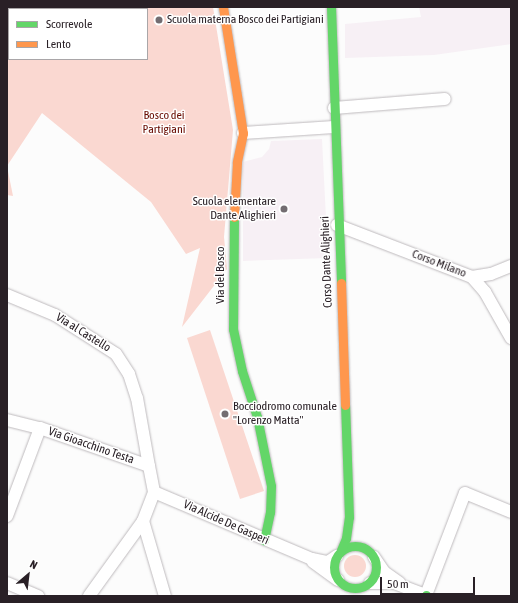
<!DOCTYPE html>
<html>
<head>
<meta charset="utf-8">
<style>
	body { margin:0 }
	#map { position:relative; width:518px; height:603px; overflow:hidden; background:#fcfcfc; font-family:"Asap Condensed",sans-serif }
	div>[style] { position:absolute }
	.built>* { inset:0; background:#f7f0f5 }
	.green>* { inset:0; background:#fad8d1 }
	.round { border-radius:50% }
	.roads { filter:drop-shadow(0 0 1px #bebabd) drop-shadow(0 0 1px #bebabd) }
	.street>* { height:12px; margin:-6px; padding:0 6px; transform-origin:6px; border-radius:6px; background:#fff }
	.fast>* { height:9px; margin:-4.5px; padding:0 4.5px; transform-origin:4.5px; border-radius:4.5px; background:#63d668 }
	.fast>.ring { margin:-4.5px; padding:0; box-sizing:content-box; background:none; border:9px solid #63d668; border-radius:50% }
	.slow>* { height:9px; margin:-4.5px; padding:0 4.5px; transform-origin:4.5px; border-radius:4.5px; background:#ff974d }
	.dots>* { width:11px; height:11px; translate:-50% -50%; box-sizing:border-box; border:2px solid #fff; border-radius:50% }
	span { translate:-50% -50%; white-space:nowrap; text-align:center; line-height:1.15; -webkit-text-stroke:3px #fff; paint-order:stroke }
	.poi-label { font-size:12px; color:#292026 }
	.left { translate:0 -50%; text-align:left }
	.right { translate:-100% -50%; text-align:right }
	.park-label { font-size:12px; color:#680b00 }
	.street-label { font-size:12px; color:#292026 }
	.frame { position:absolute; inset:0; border:8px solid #292026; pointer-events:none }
	.legend { position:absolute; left:8px; top:8px; width:140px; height:52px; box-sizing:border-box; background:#fff; border:1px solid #a9a6a8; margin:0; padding:5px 7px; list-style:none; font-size:12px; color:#292026 }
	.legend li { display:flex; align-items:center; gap:8px; height:20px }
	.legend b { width:20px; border:1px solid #a9a6a8 }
	.north { position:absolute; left:8px; top:555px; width:40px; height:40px; -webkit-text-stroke:3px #fff; paint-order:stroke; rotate:28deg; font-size:11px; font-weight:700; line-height:16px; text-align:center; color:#292026 }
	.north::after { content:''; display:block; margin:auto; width:14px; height:18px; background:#292026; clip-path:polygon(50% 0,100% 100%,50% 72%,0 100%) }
	.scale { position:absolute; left:380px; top:577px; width:95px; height:18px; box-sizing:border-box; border:2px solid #292026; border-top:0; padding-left:5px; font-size:12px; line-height:14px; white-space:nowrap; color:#292026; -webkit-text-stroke:3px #fff; paint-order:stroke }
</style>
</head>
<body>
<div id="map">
	<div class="built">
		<div style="clip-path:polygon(419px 7px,511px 7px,511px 44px,434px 55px,345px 58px,345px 24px,421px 17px)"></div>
		<div style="clip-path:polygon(322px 139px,328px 258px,243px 261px,243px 162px,262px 157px,269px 149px,271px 141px)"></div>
	</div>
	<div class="green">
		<div style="clip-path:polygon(evenodd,7px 7px,213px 7px,233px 130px,224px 237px,227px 269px,182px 327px,200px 248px,186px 254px,151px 202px,42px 113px,7px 166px,13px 196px,7px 195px,7px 7px,9px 9px,147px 9px,147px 59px,9px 59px,9px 9px)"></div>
		<div style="clip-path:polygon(210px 330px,264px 491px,240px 499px,187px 338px)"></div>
		<div class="round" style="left:344px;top:555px;width:22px;height:22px"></div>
	</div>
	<div class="roads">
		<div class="street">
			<div style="left:334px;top:108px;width:111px;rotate:-4.6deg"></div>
			<div style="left:243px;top:133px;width:91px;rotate:-3.8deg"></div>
			<div style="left:337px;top:225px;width:145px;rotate:21.1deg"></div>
			<div style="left:472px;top:277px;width:20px;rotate:49deg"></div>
			<div style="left:485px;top:292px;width:53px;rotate:60.5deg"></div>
			<div style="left:472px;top:277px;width:19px;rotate:-9deg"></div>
			<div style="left:491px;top:274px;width:22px;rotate:-22deg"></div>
			<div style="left:7px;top:295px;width:52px;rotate:22.6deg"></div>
			<div style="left:55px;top:315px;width:72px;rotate:32.6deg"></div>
			<div style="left:116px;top:354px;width:24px;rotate:57deg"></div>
			<div style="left:129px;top:374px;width:25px;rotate:72deg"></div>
			<div style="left:137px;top:398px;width:69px;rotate:80deg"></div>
			<div style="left:7px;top:420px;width:34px;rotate:14deg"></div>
			<div style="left:40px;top:428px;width:115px;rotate:19.2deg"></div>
			<div style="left:149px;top:466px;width:26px;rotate:79deg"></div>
			<div style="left:154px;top:492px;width:172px;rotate:23deg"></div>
			<div style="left:312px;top:559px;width:16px;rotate:11deg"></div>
			<div style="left:328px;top:562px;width:11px;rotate:-34deg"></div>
			<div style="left:7px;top:516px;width:94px;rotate:-69.4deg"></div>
			<div style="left:143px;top:521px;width:78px;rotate:73.7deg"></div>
			<div style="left:374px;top:557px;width:18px;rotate:56deg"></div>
			<div style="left:384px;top:572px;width:19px;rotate:35deg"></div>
			<div style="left:313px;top:562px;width:31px;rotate:36deg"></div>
			<div style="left:7px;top:583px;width:34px;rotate:23deg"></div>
			<div style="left:370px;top:583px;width:24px"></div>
			<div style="left:394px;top:583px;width:34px;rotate:21deg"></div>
			<div style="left:426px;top:595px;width:109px;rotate:-69.1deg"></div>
			<div style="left:465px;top:493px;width:50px;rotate:22.4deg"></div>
			<div style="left:89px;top:596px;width:92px;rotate:-54.2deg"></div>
			<div style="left:143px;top:521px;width:31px;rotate:-69deg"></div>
		</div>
		<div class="fast">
			<div style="left:331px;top:7px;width:276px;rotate:87.9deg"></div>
			<div style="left:234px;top:217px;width:112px;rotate:90.5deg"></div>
			<div style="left:233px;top:329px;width:43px;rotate:77.9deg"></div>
			<div style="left:242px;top:371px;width:48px;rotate:71.9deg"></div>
			<div style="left:257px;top:417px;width:70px;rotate:78.5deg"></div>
			<div style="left:271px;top:486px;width:26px;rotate:92deg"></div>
			<div style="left:270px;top:512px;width:29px;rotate:102deg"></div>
			<div class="ring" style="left:334px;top:546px;width:33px;height:33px"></div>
			<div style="left:341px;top:550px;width:13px;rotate:-67deg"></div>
			<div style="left:346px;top:538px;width:21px;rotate:-82deg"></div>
			<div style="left:349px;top:517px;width:112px;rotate:-92deg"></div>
			<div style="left:426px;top:595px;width:1px;rotate:45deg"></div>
		</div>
		<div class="slow">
			<div style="left:223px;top:7px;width:128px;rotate:81deg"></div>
			<div style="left:243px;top:133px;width:30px;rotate:102deg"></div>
			<div style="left:237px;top:162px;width:55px;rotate:93.1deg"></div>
			<div style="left:341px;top:283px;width:122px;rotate:88.1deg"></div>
		</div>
	</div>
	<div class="dots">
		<div style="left:159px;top:20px;background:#736d71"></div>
		<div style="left:284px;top:209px;background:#736d71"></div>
		<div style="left:225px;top:414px;background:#736d71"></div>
	</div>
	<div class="poi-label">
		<span class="left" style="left:167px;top:20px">Scuola materna Bosco dei Partigiani</span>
		<span class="right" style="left:276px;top:209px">Scuola elementare<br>Dante Alighieri</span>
		<span class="left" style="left:233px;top:414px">Bocciodromo comunale<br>"Lorenzo Matta"</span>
	</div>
	<div class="park-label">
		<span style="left:164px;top:123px">Bosco dei<br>Partigiani</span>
	</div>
	<div class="street-label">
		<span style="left:327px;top:262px;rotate:-92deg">Corso Dante Alighieri</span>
		<span style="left:439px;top:264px;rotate:21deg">Corso Milano</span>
		<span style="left:221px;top:275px;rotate:-90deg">Via del Bosco</span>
		<span style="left:83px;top:333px;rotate:32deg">Via al Castello</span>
		<span style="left:91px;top:446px;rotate:19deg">Via Gioacchino Testa</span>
		<span style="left:226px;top:523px;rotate:24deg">Via Alcide De Gasperi</span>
	</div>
	<div class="frame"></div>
	<ul class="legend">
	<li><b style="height:5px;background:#63d668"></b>Scorrevole</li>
	<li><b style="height:5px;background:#ff974d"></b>Lento</li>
	</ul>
	<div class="north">N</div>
	<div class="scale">50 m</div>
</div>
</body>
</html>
